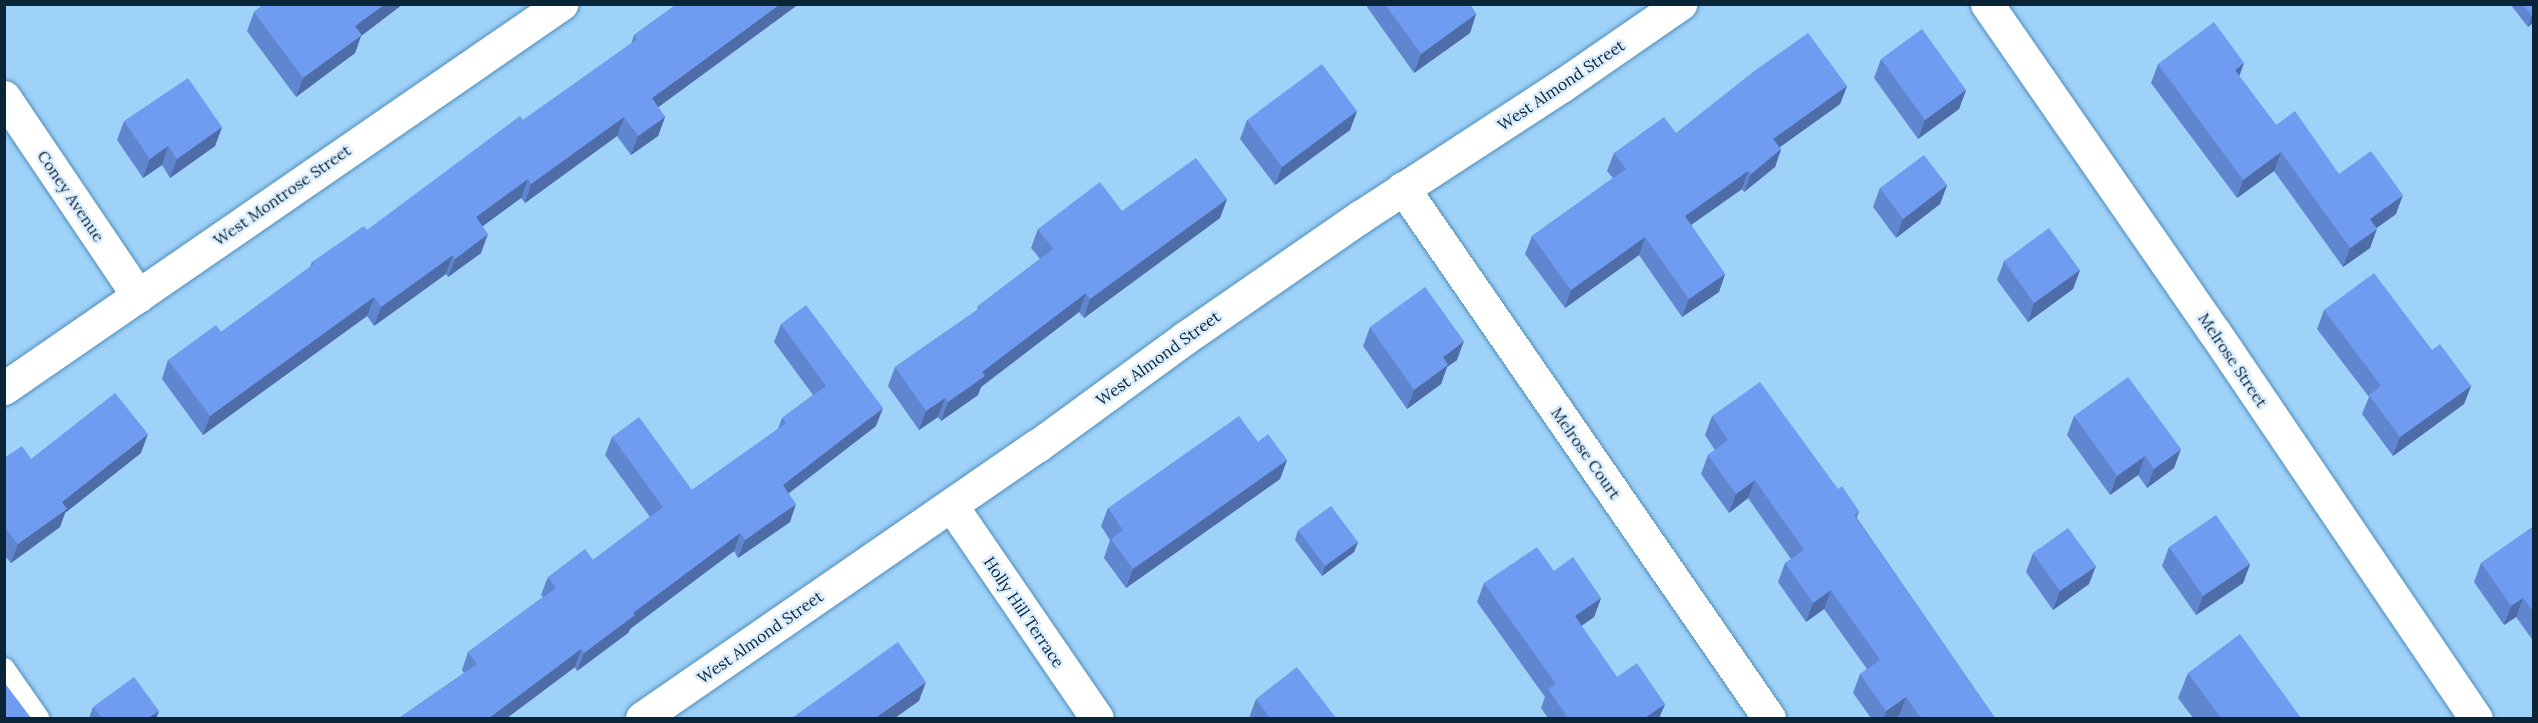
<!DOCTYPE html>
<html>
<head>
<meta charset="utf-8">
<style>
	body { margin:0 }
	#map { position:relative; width:2538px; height:723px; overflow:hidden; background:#9fd2f9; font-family:Lora,serif }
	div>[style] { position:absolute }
	.roads { filter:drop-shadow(0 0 2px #4f8ebb) drop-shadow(0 0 2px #4f8ebb) }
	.lane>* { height:22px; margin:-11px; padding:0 11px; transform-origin:11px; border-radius:11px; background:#fff }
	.street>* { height:33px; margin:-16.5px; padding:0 16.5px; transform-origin:16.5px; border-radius:16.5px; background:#fff }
	.wall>* { inset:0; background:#5f86ce }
	.shaded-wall>* { inset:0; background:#4e6da8 }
	.building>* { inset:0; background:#6f9cf0 }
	span { translate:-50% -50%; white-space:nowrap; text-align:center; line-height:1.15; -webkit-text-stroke:5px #dceefd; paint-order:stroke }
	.street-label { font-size:16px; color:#0a2538 }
	.frame { position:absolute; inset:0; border:6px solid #0a2538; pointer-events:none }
</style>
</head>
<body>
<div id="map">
	<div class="roads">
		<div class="lane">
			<div style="left:4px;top:669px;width:60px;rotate:55.2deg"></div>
		</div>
		<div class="street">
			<div style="left:1987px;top:4px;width:400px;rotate:55.3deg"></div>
			<div style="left:2215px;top:333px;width:465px;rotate:55.9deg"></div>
			<div style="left:4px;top:97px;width:240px;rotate:56deg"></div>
			<div style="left:1403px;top:188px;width:644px;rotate:55.37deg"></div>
			<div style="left:4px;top:388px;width:677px;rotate:-34.58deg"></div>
			<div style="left:951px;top:505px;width:258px;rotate:55.6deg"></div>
			<div style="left:642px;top:718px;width:480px;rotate:-34.6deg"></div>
			<div style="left:1037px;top:446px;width:183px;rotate:-36.1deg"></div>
			<div style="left:1185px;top:338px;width:213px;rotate:-34.7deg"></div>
			<div style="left:1360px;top:217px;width:240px;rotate:-33.1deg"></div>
			<div style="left:1561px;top:86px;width:145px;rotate:-34.6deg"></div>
		</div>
	</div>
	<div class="wall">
		<div style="clip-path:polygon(264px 4px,403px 4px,361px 36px,355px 53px,296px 97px,247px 31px,254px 12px)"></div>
		<div style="clip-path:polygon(677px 4px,658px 107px,665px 117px,658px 136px,631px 155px,617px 136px,525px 203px,521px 198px,483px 226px,481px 253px,448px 277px,446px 274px,374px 326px,367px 316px,203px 435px,162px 379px,168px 360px,221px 332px,310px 267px,312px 262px,367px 230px,631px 44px,634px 35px)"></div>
		<div style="clip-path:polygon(1368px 4px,1470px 4px,1476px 14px,1470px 33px,1414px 73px,1367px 7px)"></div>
		<div style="clip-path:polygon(2510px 4px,2534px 4px,2534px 22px,2528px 27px)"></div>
		<div style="clip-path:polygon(1881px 59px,1966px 90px,1959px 109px,1918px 139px,1874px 78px)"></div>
		<div style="clip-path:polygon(2244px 63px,2239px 76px,2276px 125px,2339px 174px,2396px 214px,2376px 228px,2370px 248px,2343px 267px,2274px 171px,2237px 198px,2151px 83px,2158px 64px)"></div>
		<div style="clip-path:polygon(1847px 86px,1840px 104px,1780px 147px,1781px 149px,1775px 167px,1744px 192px,1742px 189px,1691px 225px,1725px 274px,1719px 292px,1682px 317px,1639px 255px,1565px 308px,1525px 254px,1532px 236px,1613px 178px,1607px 171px,1614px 153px,1676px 133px)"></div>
		<div style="clip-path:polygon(1357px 111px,1350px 130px,1275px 185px,1240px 139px,1247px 120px)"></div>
		<div style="clip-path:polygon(124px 121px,222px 127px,215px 146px,170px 178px,162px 165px,143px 178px,117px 140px)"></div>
		<div style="clip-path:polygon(1947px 185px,1940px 204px,1896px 238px,1873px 207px,1880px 188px)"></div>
		<div style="clip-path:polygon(1227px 199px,1220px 218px,1084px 318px,1079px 312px,981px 387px,978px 395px,941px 421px,938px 417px,919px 430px,888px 386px,895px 367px,977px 310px,978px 306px,1040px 259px,1031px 248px,1038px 229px,1122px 211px)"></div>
		<div style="clip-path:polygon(2004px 261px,2080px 270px,2073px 289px,2028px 322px,1997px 280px)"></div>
		<div style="clip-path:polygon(2324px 310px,2432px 350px,2471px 386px,2464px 404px,2393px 456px,2362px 414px,2369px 397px,2317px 329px)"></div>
		<div style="clip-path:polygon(781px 324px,876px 426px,789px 493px,790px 522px,738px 558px,734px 551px,630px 629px,628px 633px,577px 671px,575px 667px,507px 718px,399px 718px,464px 673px,462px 670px,468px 652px,543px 597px,541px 595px,548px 577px,593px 560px,650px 517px,605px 455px,612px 437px,692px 490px,778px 429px,782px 418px,813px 395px,774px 342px)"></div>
		<div style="clip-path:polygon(1370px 327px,1457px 360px,1447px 367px,1441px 384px,1407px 409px,1363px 346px)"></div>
		<div style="clip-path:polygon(1712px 416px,1838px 489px,1859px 511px,1857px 518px,1995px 718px,1901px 718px,1899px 716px,1896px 718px,1871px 718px,1853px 693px,1860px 674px,1867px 669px,1824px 609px,1806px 622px,1778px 582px,1785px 563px,1791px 559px,1748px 498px,1729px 513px,1701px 474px,1708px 455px,1715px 450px,1705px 435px)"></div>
		<div style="clip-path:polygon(2074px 416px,2174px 468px,2147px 488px,2138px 475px,2110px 495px,2067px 435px)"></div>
		<div style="clip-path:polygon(1258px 442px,1287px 460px,1280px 479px,1126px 588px,1104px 558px,1110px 540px,1101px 526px,1108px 508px)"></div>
		<div style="clip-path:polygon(141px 453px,65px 513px,60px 527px,11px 563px,4px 555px,4px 458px,31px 459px)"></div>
		<div style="clip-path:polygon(2534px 526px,2534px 642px,2516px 617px,2504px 625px,2474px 582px,2481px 563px)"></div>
		<div style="clip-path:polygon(1298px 530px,1358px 542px,1354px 552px,1322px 576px,1295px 540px)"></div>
		<div style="clip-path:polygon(2169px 547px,2250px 564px,2243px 583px,2196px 615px,2162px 566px)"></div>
		<div style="clip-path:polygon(2033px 553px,2089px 584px,2053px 610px,2026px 572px)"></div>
		<div style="clip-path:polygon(1554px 571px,1601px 598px,1594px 617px,1581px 626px,1617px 677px,1665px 704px,1659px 718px,1548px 718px,1541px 708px,1545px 697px,1477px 602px,1484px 583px)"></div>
		<div style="clip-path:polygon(2188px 673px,2301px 718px,2193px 718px,2178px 698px)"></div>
		<div style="clip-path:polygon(1256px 699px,1336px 718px,1249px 718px)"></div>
		<div style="clip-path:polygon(93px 707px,159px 711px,156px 718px,89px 718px)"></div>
	</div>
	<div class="shaded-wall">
		<div style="clip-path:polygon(385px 4px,403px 4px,361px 36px,355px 53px,296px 97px,303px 78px,355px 26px)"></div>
		<div style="clip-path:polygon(780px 4px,799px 4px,645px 117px,652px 98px)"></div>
		<div style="clip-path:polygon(1476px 14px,1470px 33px,1414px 73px,1421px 54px)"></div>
		<div style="clip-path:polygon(2534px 15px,2534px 22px,2528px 27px,2532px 16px)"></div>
		<div style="clip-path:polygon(2244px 63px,2237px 82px,2235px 70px)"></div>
		<div style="clip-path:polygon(1847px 86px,1840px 104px,1766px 157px,1773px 139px)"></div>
		<div style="clip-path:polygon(1966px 90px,1959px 109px,1918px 139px,1925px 120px)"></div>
		<div style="clip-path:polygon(1357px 111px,1350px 130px,1275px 185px,1282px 167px)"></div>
		<div style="clip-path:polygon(624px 117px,617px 136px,525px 203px,531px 184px)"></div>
		<div style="clip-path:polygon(665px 117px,658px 136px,631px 155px,638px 136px)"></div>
		<div style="clip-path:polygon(222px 127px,215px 146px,170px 178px,177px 159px)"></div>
		<div style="clip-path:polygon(168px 146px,162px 165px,143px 178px,150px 159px)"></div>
		<div style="clip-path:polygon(1781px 149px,1775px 167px,1744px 192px,1751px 174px)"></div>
		<div style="clip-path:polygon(2281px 152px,2274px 171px,2237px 198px,2243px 180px)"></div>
		<div style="clip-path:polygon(1748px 171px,1742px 189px,1678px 234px,1685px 216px)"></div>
		<div style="clip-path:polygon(528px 179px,521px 198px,469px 236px,476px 217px)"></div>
		<div style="clip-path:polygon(1947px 185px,1940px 204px,1896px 238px,1903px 219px)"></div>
		<div style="clip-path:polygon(2403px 195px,2396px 214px,2363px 238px,2370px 219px)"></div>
		<div style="clip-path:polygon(1227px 199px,1220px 218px,1084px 318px,1090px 299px)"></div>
		<div style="clip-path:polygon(2377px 229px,2370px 248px,2343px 267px,2350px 248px)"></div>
		<div style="clip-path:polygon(488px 234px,481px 253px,448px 277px,455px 259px)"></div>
		<div style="clip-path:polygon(1645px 237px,1639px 255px,1565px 308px,1571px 290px)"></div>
		<div style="clip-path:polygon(453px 255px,446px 274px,374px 326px,381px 307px)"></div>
		<div style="clip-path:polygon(2080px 270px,2073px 289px,2028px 322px,2034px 303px)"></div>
		<div style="clip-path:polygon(1725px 274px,1719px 292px,1682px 317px,1689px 299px)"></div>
		<div style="clip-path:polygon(1086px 293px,1079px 312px,981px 387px,978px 395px,941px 421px,948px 402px,982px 372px)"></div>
		<div style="clip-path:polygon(374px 297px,367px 316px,203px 435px,210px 416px)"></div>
		<div style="clip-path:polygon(1464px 341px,1457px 360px,1447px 367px,1441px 384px,1407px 409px,1414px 390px,1443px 357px)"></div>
		<div style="clip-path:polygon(2471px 386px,2464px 404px,2393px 456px,2400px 437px)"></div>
		<div style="clip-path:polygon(945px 398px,938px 417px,919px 430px,926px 411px)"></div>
		<div style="clip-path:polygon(883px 408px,876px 426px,776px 503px,783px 485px)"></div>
		<div style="clip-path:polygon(148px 434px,141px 453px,65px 513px,60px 527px,11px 563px,18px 544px,62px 502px)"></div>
		<div style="clip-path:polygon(2181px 449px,2174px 468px,2147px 488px,2154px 469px)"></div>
		<div style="clip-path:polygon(2145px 456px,2138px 475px,2110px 495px,2117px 476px)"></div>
		<div style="clip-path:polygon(1287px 460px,1280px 479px,1126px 588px,1133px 569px)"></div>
		<div style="clip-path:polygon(1755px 480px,1748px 498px,1729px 513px,1736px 494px)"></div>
		<div style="clip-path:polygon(796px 504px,790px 522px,738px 558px,745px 540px)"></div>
		<div style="clip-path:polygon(740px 533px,734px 551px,630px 629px,628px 633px,577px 671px,584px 653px,633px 613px)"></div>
		<div style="clip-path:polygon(1358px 542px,1354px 552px,1322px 576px,1325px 566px)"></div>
		<div style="clip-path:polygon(2250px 564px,2243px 583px,2196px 615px,2203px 596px)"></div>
		<div style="clip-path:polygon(2096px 566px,2089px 584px,2053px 610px,2060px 591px)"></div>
		<div style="clip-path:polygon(1831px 590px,1824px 609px,1806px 622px,1813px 603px)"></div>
		<div style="clip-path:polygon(1601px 598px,1594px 617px,1568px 635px,1575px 616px)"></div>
		<div style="clip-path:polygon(2523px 598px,2516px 617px,2504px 625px,2511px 606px)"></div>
		<div style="clip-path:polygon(581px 649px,575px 667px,507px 718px,489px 718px)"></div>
		<div style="clip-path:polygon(926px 682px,919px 701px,895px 718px,875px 718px)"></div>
		<div style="clip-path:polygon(1906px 697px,1899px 716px,1896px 718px,1884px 718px,1886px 711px)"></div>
		<div style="clip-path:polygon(1665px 704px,1659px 718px,1644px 718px)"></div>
		<div style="clip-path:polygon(159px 711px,156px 718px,148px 718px)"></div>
	</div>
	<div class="building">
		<div style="clip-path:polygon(264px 4px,385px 4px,355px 26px,362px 35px,303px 78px,254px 12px)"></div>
		<div style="clip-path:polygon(677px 4px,780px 4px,652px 98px,665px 117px,638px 136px,624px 117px,531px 184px,528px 179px,476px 217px,488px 234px,455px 259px,453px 255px,381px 307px,374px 297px,210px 416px,168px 360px,216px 325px,221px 332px,314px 264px,312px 262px,364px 226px,367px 230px,520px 116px,523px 120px,637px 39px,634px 35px)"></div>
		<div style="clip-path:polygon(1385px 4px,1470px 4px,1476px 14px,1421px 54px)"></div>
		<div style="clip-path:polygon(2522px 4px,2534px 4px,2534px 15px,2532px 16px)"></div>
		<div style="clip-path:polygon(2214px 22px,2244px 63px,2235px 70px,2276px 125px,2295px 111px,2339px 174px,2371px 151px,2403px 195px,2370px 219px,2377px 229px,2350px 248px,2281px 152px,2243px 180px,2158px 64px)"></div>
		<div style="clip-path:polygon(1922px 29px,1966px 90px,1925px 120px,1881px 59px)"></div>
		<div style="clip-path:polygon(1808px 33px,1847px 86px,1773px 139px,1781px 149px,1751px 174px,1748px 171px,1685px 216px,1725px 274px,1689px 299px,1645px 237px,1571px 290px,1532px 236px,1626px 169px,1614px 153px,1664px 117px,1676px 133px,1753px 72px)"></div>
		<div style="clip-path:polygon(1322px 64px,1357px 111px,1282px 167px,1247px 120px)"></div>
		<div style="clip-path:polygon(188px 78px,222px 127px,177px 159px,168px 146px,150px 159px,124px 121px)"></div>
		<div style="clip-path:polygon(1924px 155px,1947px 185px,1903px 219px,1880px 188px)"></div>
		<div style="clip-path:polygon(1196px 158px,1227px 199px,1090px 299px,1086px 293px,982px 372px,985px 376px,948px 402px,945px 398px,926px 411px,895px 367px,980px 308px,978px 306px,1053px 249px,1038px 229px,1100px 182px,1122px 211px)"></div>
		<div style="clip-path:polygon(2049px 228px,2080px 270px,2034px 303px,2004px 261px)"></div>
		<div style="clip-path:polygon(2374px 273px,2432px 350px,2440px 344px,2471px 386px,2400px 437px,2369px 395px,2381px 386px,2324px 310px)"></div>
		<div style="clip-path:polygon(1425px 287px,1464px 341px,1443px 357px,1448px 365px,1414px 390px,1370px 327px)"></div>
		<div style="clip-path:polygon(806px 305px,883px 408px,783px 485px,796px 504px,745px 540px,740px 533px,633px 613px,635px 615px,584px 653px,581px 649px,489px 718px,399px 718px,477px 664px,468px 652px,556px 588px,548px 577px,585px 549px,593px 560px,663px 507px,612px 437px,639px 417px,692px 490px,786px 423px,782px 418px,826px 386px,781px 324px)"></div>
		<div style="clip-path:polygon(2128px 377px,2181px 449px,2154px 469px,2145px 456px,2117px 476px,2074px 416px)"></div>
		<div style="clip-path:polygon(1760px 382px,1838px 489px,1842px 486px,1859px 511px,1854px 515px,1995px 718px,1921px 718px,1906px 697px,1886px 711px,1860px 674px,1880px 660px,1831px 590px,1813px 603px,1785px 563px,1804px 550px,1755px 480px,1736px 494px,1708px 455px,1728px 440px,1712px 416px)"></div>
		<div style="clip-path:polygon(115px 393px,148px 434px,62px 502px,67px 509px,18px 544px,4px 526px,4px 458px,22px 446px,31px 459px)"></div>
		<div style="clip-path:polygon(1239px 416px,1258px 442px,1268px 434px,1287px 460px,1133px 569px,1111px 539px,1123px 530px,1108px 508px)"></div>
		<div style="clip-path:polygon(1331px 506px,1358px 542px,1325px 566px,1298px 530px)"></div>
		<div style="clip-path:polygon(2216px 515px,2250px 564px,2203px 596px,2169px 547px)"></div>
		<div style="clip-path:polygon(2534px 526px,2534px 613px,2523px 598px,2511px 606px,2481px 563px)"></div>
		<div style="clip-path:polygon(2068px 528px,2096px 566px,2060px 591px,2033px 553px)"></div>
		<div style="clip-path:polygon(1537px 547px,1554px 571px,1573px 557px,1601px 598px,1575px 616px,1617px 677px,1637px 663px,1665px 704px,1645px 718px,1568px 718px,1548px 689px,1556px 684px,1484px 583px)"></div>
		<div style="clip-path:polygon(2240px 634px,2301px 718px,2221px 718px,2188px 673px)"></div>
		<div style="clip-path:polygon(898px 642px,926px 682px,875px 718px,792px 718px)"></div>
		<div style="clip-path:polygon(1297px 667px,1336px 718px,1270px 718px,1256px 699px)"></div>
		<div style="clip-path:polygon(134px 677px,159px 711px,148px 718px,102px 718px,93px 707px)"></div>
		<div style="clip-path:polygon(4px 682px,31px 718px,4px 718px)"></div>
	</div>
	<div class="street-label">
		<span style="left:1561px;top:85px;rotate:-34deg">West Almond Street</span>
		<span style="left:282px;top:195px;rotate:-35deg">West Montrose Street</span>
		<span style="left:71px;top:196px;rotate:56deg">Coney Avenue</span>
		<span style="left:1158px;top:358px;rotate:-36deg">West Almond Street</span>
		<span style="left:2233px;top:360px;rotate:56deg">Melrose Street</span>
		<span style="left:1586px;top:453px;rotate:55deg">Melrose Court</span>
		<span style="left:1024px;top:612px;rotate:56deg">Holly Hill Terrace</span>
		<span style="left:760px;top:637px;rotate:-35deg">West Almond Street</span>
	</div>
	<div class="frame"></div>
</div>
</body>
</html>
